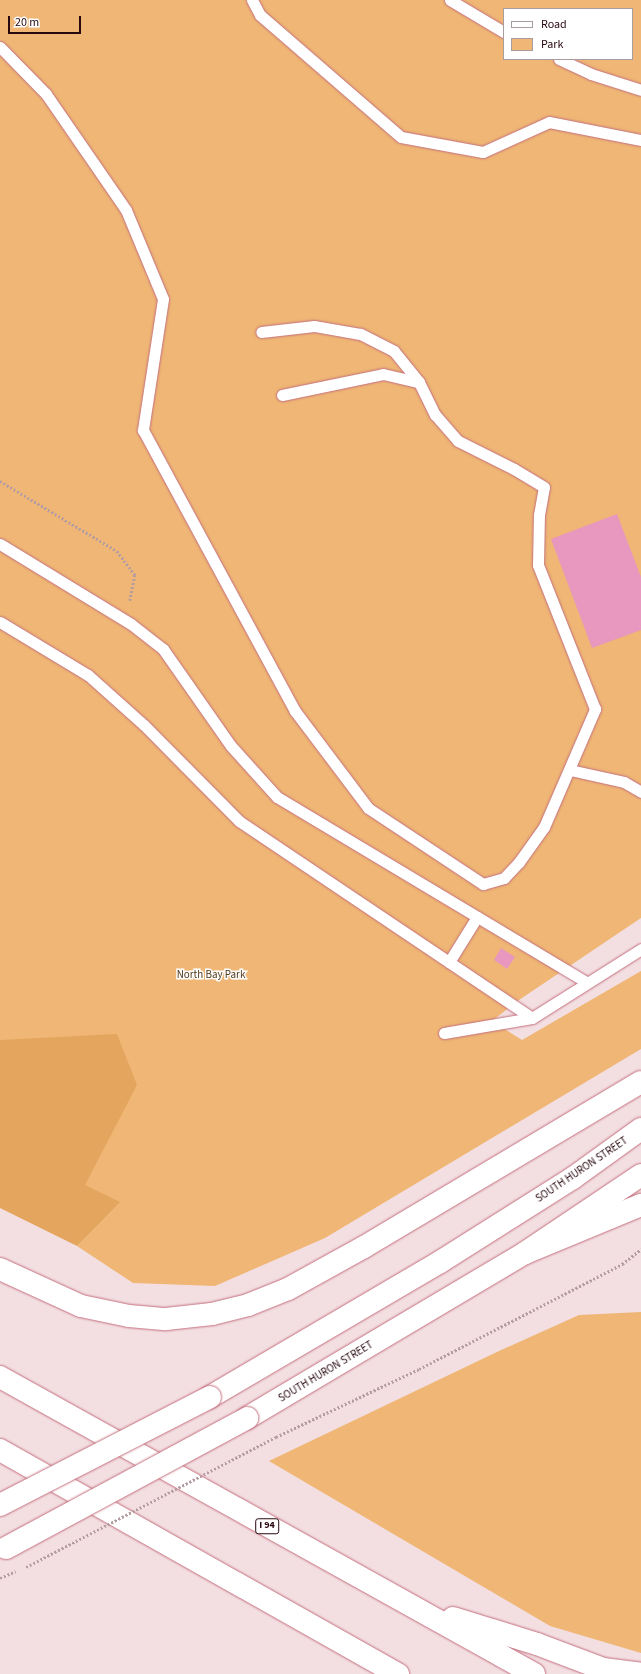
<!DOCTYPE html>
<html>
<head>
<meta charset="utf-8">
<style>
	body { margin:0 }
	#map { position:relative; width:641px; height:1674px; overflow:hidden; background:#f3dfe2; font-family:"Source Sans 3",sans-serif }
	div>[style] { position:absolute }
	.green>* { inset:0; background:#efb675 }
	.forest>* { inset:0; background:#e4a65e }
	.building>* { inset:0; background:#e897bf }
	.path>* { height:2.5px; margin-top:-1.25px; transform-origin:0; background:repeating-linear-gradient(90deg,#b49ca0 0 2px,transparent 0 4px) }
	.roads { filter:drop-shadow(0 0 1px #c46f7e) drop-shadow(0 0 1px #c46f7e) }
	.lane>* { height:11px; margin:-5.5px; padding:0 5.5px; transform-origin:5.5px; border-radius:5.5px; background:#fff }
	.primary>* { height:22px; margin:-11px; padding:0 11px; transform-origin:11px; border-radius:11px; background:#fff }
	.highway>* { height:22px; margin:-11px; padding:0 11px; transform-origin:11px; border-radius:11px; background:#fff }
	.path-bridge>* { height:2.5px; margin-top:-1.25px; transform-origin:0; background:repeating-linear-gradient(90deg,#b49ca0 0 2px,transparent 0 4px) }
	.bridges { filter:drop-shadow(0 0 1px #c46f7e) drop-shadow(0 0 1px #c46f7e) }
	.primary-bridge>* { height:22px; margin:-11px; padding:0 11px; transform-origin:11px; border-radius:11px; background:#fff }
	span { translate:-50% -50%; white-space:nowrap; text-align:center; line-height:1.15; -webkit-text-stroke:3px #fff; paint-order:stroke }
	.shield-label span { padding:1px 3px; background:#fff; border:1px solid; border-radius:3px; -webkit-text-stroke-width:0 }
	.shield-label { font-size:10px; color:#28080f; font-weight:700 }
	.park-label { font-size:11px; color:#53391b }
	.street-label { font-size:11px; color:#28080f }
	.legend { position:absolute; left:503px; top:8px; width:130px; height:52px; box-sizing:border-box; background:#fff; border:1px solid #a99c9f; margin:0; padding:5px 7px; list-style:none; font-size:12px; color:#28080f }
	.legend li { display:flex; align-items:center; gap:8px; height:20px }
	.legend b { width:20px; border:1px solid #a99c9f }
	.scale { position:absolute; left:8px; top:16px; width:73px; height:18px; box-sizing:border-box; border:2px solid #28080f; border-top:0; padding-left:5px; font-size:12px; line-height:14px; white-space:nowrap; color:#28080f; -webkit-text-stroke:3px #fff; paint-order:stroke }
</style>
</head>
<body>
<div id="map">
	<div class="green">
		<div style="clip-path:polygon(evenodd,0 0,641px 0,641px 918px,519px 1000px,492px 1021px,522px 1040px,641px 971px,641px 1049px,325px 1238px,215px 1286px,133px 1283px,77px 1246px,91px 1231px,0 1176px,0 0,504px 9px,632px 9px,632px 59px,504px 59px,504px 9px)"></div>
		<div style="clip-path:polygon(641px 1312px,641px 1653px,550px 1626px,269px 1461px,499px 1351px,579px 1315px)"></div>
	</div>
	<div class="forest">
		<div style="clip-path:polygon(117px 1034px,137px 1085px,85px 1185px,120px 1202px,77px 1246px,0 1208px,0 1040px)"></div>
	</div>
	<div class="building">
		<div style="clip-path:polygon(617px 514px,641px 577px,641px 630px,592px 648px,551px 539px)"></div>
		<div style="clip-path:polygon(501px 948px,515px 957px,507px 969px,494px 960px)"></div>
	</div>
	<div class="path">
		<div style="left:0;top:481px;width:136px;rotate:30.9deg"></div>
		<div style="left:117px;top:551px;width:30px;rotate:53deg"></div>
		<div style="left:135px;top:575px;width:26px;rotate:101deg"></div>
		<div style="left:276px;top:1437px;width:158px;rotate:-25.4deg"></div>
		<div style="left:419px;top:1369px;width:229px;rotate:-27.3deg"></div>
		<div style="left:622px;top:1264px;width:24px;rotate:-38deg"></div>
		<div style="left:0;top:1578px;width:17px;rotate:-24deg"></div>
	</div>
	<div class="roads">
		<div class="lane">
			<div style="left:252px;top:0;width:17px;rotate:62deg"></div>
			<div style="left:260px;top:15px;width:186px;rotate:40.9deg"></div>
			<div style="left:401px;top:137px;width:83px;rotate:10.4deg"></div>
			<div style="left:483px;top:152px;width:72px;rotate:-24.4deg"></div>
			<div style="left:549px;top:122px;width:94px;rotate:11.1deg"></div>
			<div style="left:450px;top:0;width:63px;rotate:30.7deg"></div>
			<div style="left:0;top:47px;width:66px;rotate:45.6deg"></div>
			<div style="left:46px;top:94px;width:141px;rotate:55.4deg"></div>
			<div style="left:126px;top:210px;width:96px;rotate:67.4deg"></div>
			<div style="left:163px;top:299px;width:133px;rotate:98.7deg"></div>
			<div style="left:143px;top:430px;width:319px;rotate:61.6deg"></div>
			<div style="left:295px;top:711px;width:121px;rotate:53deg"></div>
			<div style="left:368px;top:808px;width:138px;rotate:33.5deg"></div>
			<div style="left:483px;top:884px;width:22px;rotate:-16deg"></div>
			<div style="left:504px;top:878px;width:22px;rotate:-47deg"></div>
			<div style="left:519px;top:862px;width:43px;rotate:-54.5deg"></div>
			<div style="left:544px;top:827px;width:129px;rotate:-66.6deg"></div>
			<div style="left:595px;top:709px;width:155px;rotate:-111.6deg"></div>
			<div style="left:538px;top:565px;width:50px;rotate:-88.9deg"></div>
			<div style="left:539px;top:515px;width:28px;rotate:-80deg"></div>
			<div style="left:544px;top:487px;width:35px;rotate:-149deg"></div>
			<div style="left:514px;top:469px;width:63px;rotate:-153.4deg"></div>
			<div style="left:458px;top:441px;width:35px;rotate:-131deg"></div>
			<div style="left:435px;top:415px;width:37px;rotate:-116deg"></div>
			<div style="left:419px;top:382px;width:40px;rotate:-129deg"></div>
			<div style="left:394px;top:351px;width:38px;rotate:-153deg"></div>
			<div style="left:360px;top:334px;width:47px;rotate:-170.1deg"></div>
			<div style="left:314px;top:326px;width:53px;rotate:173.5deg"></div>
			<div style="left:559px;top:59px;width:35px;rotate:25deg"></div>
			<div style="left:591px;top:74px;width:52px;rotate:17.7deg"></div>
			<div style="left:282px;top:395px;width:103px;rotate:-11.7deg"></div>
			<div style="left:383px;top:374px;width:37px;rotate:13deg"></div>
			<div style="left:0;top:544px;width:153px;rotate:31.4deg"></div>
			<div style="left:131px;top:624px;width:41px;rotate:38deg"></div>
			<div style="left:163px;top:649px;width:118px;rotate:55deg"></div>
			<div style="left:231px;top:746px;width:69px;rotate:48deg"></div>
			<div style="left:277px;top:797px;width:360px;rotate:30.9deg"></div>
			<div style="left:0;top:622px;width:103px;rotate:31.1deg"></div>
			<div style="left:88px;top:675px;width:75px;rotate:41.8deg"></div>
			<div style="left:144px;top:725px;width:135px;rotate:45.3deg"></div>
			<div style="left:239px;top:821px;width:353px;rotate:33.9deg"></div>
			<div style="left:570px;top:770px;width:55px;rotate:12.5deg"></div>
			<div style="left:624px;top:782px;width:20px;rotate:30deg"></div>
			<div style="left:449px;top:962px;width:53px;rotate:-58.1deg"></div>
			<div style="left:444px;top:1033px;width:89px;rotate:-9.7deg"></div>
			<div style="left:532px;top:1018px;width:129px;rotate:-32.3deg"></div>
		</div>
		<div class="primary">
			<div style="left:210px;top:1397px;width:267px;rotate:-30.4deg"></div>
			<div style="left:440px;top:1262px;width:157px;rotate:-32.3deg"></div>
			<div style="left:573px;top:1178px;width:84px;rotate:-35.8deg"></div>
			<div style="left:247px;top:1418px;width:323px;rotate:-30.7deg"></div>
			<div style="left:525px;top:1253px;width:140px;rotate:-33.9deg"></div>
		</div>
		<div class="highway">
			<div style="left:525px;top:1253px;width:126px;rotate:-22.5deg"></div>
			<div style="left:0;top:1269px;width:89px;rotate:24.6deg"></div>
			<div style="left:81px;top:1306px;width:49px;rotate:11.8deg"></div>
			<div style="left:129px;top:1316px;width:37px;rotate:5deg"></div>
			<div style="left:166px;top:1319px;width:46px;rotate:-6.2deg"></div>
			<div style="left:212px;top:1314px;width:37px;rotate:-14deg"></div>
			<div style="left:248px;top:1305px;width:43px;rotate:-21.8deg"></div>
			<div style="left:288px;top:1289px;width:87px;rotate:-28.9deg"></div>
			<div style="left:364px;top:1247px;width:322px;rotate:-30.8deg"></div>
			<div style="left:0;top:1377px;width:611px;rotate:29.08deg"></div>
			<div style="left:0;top:1450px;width:457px;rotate:29.4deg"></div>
			<div style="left:453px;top:1618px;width:88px;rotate:17.2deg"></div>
			<div style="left:537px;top:1644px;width:71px;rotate:20.7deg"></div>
			<div style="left:603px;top:1669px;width:38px;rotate:7deg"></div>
		</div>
	</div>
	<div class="path-bridge">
		<div style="left:26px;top:1567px;width:282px;rotate:-27.5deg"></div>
	</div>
	<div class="bridges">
		<div class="primary-bridge">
			<div style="left:0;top:1505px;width:236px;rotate:-27.2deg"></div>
			<div style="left:6px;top:1548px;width:274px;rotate:-28.3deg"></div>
		</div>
	</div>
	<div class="shield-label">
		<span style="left:267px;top:1526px">I 94</span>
	</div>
	<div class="park-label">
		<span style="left:211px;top:975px">North Bay Park</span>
	</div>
	<div class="street-label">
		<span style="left:582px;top:1170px;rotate:-34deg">SOUTH HURON STREET</span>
		<span style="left:326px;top:1372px;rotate:-31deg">SOUTH HURON STREET</span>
	</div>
	<ul class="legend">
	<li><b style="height:5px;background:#fff"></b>Road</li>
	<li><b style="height:11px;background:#efb675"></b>Park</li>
	</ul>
	<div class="scale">20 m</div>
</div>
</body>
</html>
